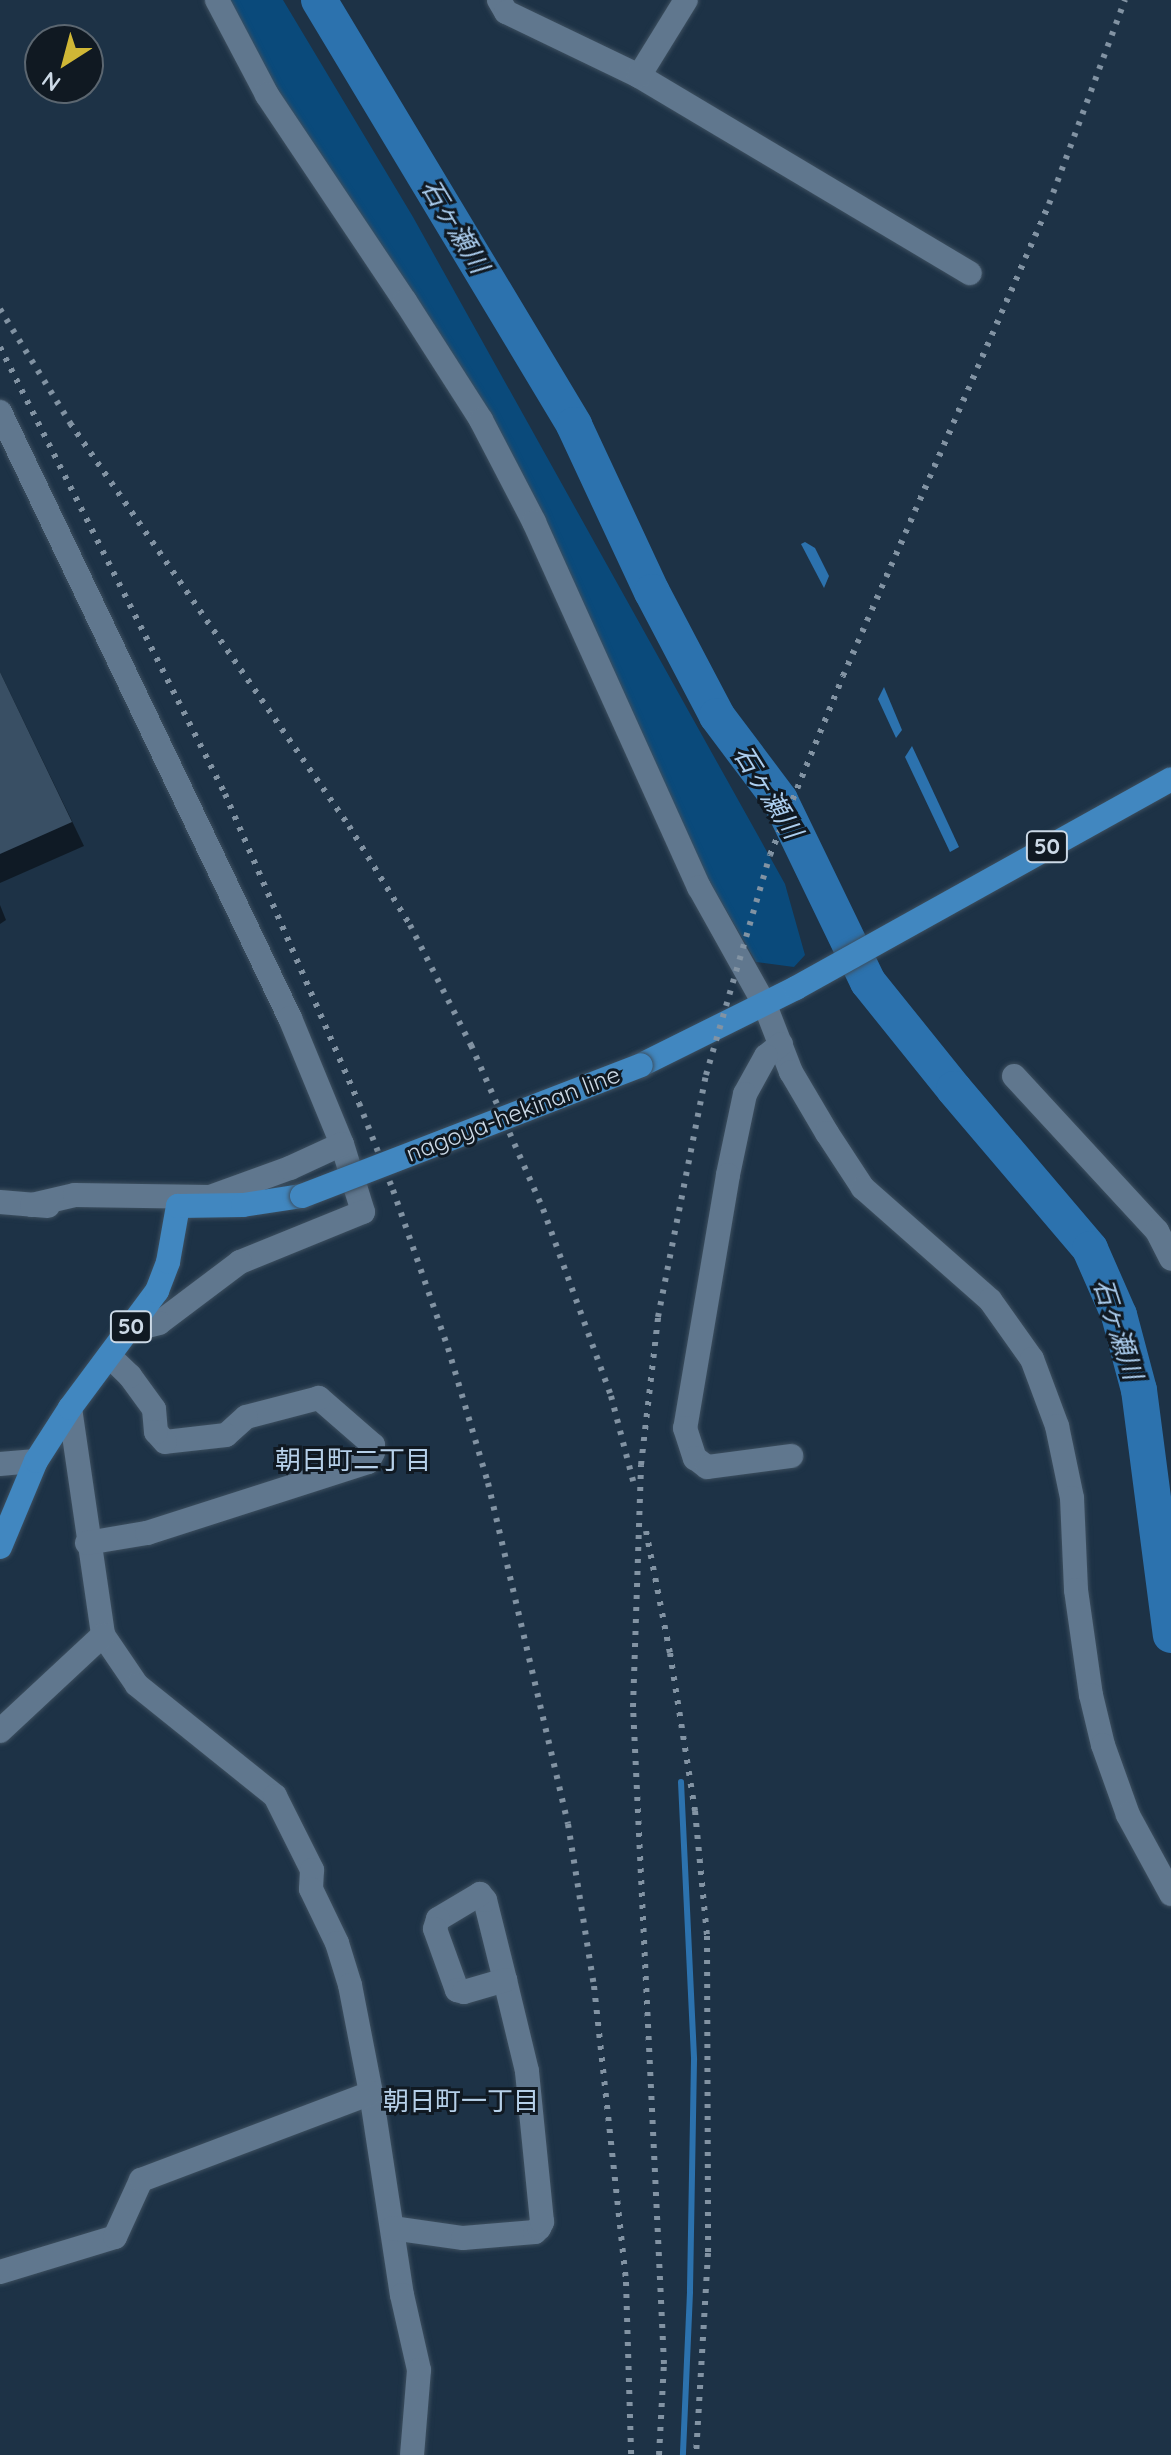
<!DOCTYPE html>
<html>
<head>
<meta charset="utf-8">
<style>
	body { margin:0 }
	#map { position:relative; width:1171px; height:2455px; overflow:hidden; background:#1d3246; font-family:Quicksand,"Noto Sans JP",sans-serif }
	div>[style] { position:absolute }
	.green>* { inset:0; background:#0a4a7b }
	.water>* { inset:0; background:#2c72ae }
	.shadow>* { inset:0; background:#0007 }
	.stream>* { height:6px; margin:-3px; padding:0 3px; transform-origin:3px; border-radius:3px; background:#2c72ae }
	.river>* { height:36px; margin:-18px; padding:0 18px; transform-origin:18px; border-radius:18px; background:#2c72ae }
	.building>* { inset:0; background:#394f64 }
	.roads { filter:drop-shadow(0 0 2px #3d4f5f) drop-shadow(0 0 2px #3d4f5f) }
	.minor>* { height:24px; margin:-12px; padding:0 12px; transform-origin:12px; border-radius:12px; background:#60778e }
	.major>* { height:24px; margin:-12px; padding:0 12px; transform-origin:12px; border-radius:12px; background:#4187c0 }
	.rail>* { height:6px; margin-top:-3px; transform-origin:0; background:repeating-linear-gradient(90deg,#8293a3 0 4px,transparent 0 12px) }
	.bridges { filter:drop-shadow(0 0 2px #3d4f5f) drop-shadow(0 0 2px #3d4f5f) }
	.major-bridge>* { height:24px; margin:-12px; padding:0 12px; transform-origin:12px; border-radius:12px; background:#4187c0 }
	span { translate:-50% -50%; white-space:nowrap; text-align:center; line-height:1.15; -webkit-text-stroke:6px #101922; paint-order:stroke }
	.shield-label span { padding:2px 6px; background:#101922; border:2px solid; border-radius:6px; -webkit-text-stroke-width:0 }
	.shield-label { font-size:22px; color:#ccd9e6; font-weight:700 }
	.street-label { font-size:24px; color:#ccd9e6 }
	.water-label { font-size:26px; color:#acceef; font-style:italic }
	.neighbourhood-label { font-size:26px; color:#b6d0e9 }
	.north { position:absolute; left:24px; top:24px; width:80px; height:80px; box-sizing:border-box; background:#101922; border:2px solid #5b6670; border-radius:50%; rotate:216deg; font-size:22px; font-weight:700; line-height:32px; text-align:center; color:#ccd9e6 }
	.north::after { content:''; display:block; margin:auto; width:28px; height:36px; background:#d0b736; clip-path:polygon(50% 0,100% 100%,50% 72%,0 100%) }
</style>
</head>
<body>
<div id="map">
	<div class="green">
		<div style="clip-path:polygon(229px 0,283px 0,413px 217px,785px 884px,805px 955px,794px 967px,756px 962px,686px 841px,480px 397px,273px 82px)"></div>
	</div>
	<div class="water">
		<div style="clip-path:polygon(805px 542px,815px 548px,829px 576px,824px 588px,801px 544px)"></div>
		<div style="clip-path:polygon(884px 687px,902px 730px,896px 738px,878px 699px)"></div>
		<div style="clip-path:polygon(912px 746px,959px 847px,950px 852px,905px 757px)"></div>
	</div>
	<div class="shadow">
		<div style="clip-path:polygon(0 672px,84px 846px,0 883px)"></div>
		<div style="clip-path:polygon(0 905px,6px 920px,0 924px)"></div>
	</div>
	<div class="stream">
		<div style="left:681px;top:1782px;width:278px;rotate:87.3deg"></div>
		<div style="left:694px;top:2060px;width:232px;rotate:91deg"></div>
		<div style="left:690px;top:2292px;width:163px;rotate:92.5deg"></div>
	</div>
	<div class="river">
		<div style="left:319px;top:0;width:496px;rotate:59deg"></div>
		<div style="left:574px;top:425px;width:184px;rotate:65deg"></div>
		<div style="left:652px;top:592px;width:140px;rotate:62.3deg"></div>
		<div style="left:717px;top:716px;width:105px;rotate:53.1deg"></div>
		<div style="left:780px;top:800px;width:202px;rotate:64.2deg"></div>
		<div style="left:868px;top:982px;width:137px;rotate:51.2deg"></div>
		<div style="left:954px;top:1089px;width:210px;rotate:49.6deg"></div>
		<div style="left:1090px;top:1249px;width:72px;rotate:66.3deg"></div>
		<div style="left:1119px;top:1315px;width:78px;rotate:75.1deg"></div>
		<div style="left:1139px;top:1390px;width:247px;rotate:82.6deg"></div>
	</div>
	<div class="building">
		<div style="clip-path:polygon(0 672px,72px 822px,0 854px)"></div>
	</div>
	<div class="roads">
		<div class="minor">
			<div style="left:217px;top:0;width:107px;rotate:62.2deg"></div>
			<div style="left:267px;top:95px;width:248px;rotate:56.2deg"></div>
			<div style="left:405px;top:301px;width:141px;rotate:57.4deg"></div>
			<div style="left:481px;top:420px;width:115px;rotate:62.5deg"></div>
			<div style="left:534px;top:522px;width:401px;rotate:65.7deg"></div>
			<div style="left:699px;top:887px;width:135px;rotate:60.8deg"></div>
			<div style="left:765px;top:1005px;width:72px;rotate:68.8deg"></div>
			<div style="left:791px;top:1072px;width:71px;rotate:59.5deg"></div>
			<div style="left:827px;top:1133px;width:66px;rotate:56.8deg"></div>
			<div style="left:863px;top:1188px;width:169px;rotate:41.4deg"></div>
			<div style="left:990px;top:1300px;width:72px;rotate:54.6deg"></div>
			<div style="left:1032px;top:1359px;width:72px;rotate:69.5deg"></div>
			<div style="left:1057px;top:1426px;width:74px;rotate:78.2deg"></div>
			<div style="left:1072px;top:1498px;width:92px;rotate:87.5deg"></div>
			<div style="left:1076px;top:1590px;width:106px;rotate:81.9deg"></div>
			<div style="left:1091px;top:1695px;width:51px;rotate:76.5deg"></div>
			<div style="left:1103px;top:1745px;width:74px;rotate:70.3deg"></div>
			<div style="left:1128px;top:1815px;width:90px;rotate:61.4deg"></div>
			<div style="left:499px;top:0;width:14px;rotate:60deg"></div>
			<div style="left:506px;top:12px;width:148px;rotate:25.7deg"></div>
			<div style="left:639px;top:76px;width:385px;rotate:30.8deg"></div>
			<div style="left:639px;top:76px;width:89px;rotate:-58.3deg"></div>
			<div style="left:0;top:412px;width:672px;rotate:64.43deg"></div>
			<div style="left:290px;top:1018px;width:136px;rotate:67.6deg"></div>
			<div style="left:342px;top:1144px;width:71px;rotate:72.8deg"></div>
			<div style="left:363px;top:1212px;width:133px;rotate:157.9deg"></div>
			<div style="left:240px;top:1262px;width:101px;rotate:143deg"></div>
			<div style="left:159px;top:1323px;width:32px;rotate:166deg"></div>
			<div style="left:781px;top:1044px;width:19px;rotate:141deg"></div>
			<div style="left:766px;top:1056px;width:43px;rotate:118.9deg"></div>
			<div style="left:745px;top:1094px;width:83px;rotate:101.9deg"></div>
			<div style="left:728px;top:1175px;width:257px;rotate:99.6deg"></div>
			<div style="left:685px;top:1428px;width:32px;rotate:72deg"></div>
			<div style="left:695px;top:1458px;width:15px;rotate:37deg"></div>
			<div style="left:707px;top:1467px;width:85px;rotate:-7.5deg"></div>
			<div style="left:1014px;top:1076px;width:211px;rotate:47.3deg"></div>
			<div style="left:1157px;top:1231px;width:31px;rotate:63deg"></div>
			<div style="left:0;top:1202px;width:48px;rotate:4.8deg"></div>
			<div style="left:32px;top:1205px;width:44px;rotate:-13.1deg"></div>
			<div style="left:75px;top:1195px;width:135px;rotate:0.8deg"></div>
			<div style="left:210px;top:1197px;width:85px;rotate:-19.9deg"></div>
			<div style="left:290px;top:1168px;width:57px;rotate:-24.8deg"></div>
			<div style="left:70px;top:1408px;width:229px;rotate:81.7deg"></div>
			<div style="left:103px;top:1635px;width:60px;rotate:55.8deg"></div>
			<div style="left:137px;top:1685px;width:177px;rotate:38.8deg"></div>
			<div style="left:275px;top:1796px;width:83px;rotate:63.4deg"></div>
			<div style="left:312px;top:1870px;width:19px;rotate:93deg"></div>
			<div style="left:311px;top:1889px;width:60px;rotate:64.3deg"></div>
			<div style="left:337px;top:1943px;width:44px;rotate:72.8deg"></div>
			<div style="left:350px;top:1985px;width:110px;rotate:79deg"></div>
			<div style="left:371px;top:2093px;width:204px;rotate:81.3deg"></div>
			<div style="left:402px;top:2295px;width:77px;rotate:77.2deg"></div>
			<div style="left:419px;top:2370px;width:85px;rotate:94.7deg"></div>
			<div style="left:0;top:1464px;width:36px;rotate:-5deg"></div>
			<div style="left:87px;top:1543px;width:61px;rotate:-9.5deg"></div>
			<div style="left:147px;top:1533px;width:232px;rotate:-17.8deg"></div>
			<div style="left:368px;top:1462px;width:11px;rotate:-63deg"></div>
			<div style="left:373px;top:1452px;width:7px;rotate:-90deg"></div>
			<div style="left:373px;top:1445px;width:72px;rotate:-139deg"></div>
			<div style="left:319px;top:1398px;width:75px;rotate:165.4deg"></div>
			<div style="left:246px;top:1417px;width:27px;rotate:138deg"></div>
			<div style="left:226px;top:1435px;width:61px;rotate:173.5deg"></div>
			<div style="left:165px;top:1442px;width:13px;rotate:-132deg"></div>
			<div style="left:156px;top:1432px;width:23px;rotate:-95deg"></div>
			<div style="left:154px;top:1409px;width:41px;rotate:-126deg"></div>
			<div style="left:130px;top:1376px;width:29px;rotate:-136deg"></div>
			<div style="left:0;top:1731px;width:141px;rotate:-43deg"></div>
			<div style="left:392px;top:2228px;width:72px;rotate:8deg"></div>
			<div style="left:463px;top:2238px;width:72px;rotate:-4.8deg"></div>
			<div style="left:535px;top:2232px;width:6px;rotate:-45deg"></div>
			<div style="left:539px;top:2228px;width:7px;rotate:-63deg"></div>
			<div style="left:542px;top:2222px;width:152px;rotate:-95.7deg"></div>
			<div style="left:527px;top:2071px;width:94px;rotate:-103.6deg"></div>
			<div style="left:505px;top:1980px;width:82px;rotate:-104deg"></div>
			<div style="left:485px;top:1900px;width:8px;rotate:-130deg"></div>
			<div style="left:480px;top:1894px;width:49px;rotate:149.2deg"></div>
			<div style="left:438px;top:1919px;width:10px;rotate:107deg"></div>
			<div style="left:435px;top:1929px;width:65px;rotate:70.2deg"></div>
			<div style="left:457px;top:1990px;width:7px;rotate:16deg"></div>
			<div style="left:464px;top:1992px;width:43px;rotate:-16.3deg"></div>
			<div style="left:0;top:2272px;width:120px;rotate:-16.9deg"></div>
			<div style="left:115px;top:2237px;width:63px;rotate:-65.5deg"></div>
			<div style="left:141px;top:2180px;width:246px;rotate:-20.7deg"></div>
		</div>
		<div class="major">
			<div style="left:641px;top:1065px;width:173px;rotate:-26.4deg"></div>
			<div style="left:796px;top:988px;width:429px;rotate:-29.1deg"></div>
			<div style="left:0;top:1547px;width:93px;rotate:-67.3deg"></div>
			<div style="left:36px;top:1461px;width:63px;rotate:-57.3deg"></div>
			<div style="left:70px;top:1408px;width:146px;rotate:-53.4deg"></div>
			<div style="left:157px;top:1291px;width:31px;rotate:-69deg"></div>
			<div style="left:168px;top:1262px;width:57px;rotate:-79.9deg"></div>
			<div style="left:178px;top:1206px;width:65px;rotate:-0.9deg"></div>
			<div style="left:243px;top:1205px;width:60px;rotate:-8.7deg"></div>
		</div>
	</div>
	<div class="rail">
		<div style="left:0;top:309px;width:134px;rotate:58.4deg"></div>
		<div style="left:70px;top:423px;width:490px;rotate:55.3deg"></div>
		<div style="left:349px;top:826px;width:116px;rotate:58.4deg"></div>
		<div style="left:410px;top:925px;width:135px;rotate:63.1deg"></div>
		<div style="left:471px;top:1045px;width:179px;rotate:66.3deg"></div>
		<div style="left:543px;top:1209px;width:199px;rotate:70deg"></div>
		<div style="left:611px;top:1396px;width:95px;rotate:75.4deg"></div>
		<div style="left:0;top:347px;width:500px;rotate:63.28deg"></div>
		<div style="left:225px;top:794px;width:337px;rotate:66.6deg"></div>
		<div style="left:359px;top:1103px;width:93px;rotate:68.7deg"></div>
		<div style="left:393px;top:1190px;width:167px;rotate:70.8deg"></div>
		<div style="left:448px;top:1348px;width:141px;rotate:73.5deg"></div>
		<div style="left:488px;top:1483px;width:350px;rotate:76.8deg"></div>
		<div style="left:568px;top:1824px;width:164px;rotate:80.9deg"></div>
		<div style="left:594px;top:1986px;width:298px;rotate:83.8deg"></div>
		<div style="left:626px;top:2282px;width:173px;rotate:88.3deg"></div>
		<div style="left:646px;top:1531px;width:124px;rotate:78.9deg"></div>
		<div style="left:670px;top:1653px;width:160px;rotate:81deg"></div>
		<div style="left:695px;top:1811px;width:126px;rotate:84.5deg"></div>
		<div style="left:707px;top:1936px;width:317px;rotate:89.8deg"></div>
		<div style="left:708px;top:2253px;width:202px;rotate:93.4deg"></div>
		<div style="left:659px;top:2455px;width:91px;rotate:-86.9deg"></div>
		<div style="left:664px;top:2364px;width:658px;rotate:-92.7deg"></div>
		<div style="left:633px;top:1707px;width:242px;rotate:-88.1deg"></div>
		<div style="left:641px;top:1465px;width:149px;rotate:-83.4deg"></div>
		<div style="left:658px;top:1317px;width:247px;rotate:-78.8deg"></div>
		<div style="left:706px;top:1075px;width:229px;rotate:-73.8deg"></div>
		<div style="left:770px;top:855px;width:193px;rotate:-67.8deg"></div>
		<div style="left:843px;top:676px;width:515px;rotate:-66.42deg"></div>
		<div style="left:1049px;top:204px;width:218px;rotate:-69.6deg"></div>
	</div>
	<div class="bridges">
		<div class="major-bridge">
			<div style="left:302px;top:1196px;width:363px;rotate:-21.1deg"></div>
		</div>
	</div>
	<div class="shield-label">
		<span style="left:1047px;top:847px">50</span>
		<span style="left:131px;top:1327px">50</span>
	</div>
	<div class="street-label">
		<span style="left:513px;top:1114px;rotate:-21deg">nagoya-hekinan line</span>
	</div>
	<div class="water-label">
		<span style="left:455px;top:226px;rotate:59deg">石ヶ瀬川</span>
		<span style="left:768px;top:792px;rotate:58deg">石ヶ瀬川</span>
		<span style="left:1118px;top:1329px;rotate:72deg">石ヶ瀬川</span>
	</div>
	<div class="neighbourhood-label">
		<span style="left:353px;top:1460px">朝日町二丁目</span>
		<span style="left:461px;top:2101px">朝日町一丁目</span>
	</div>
	<div class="north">N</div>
</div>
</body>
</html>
